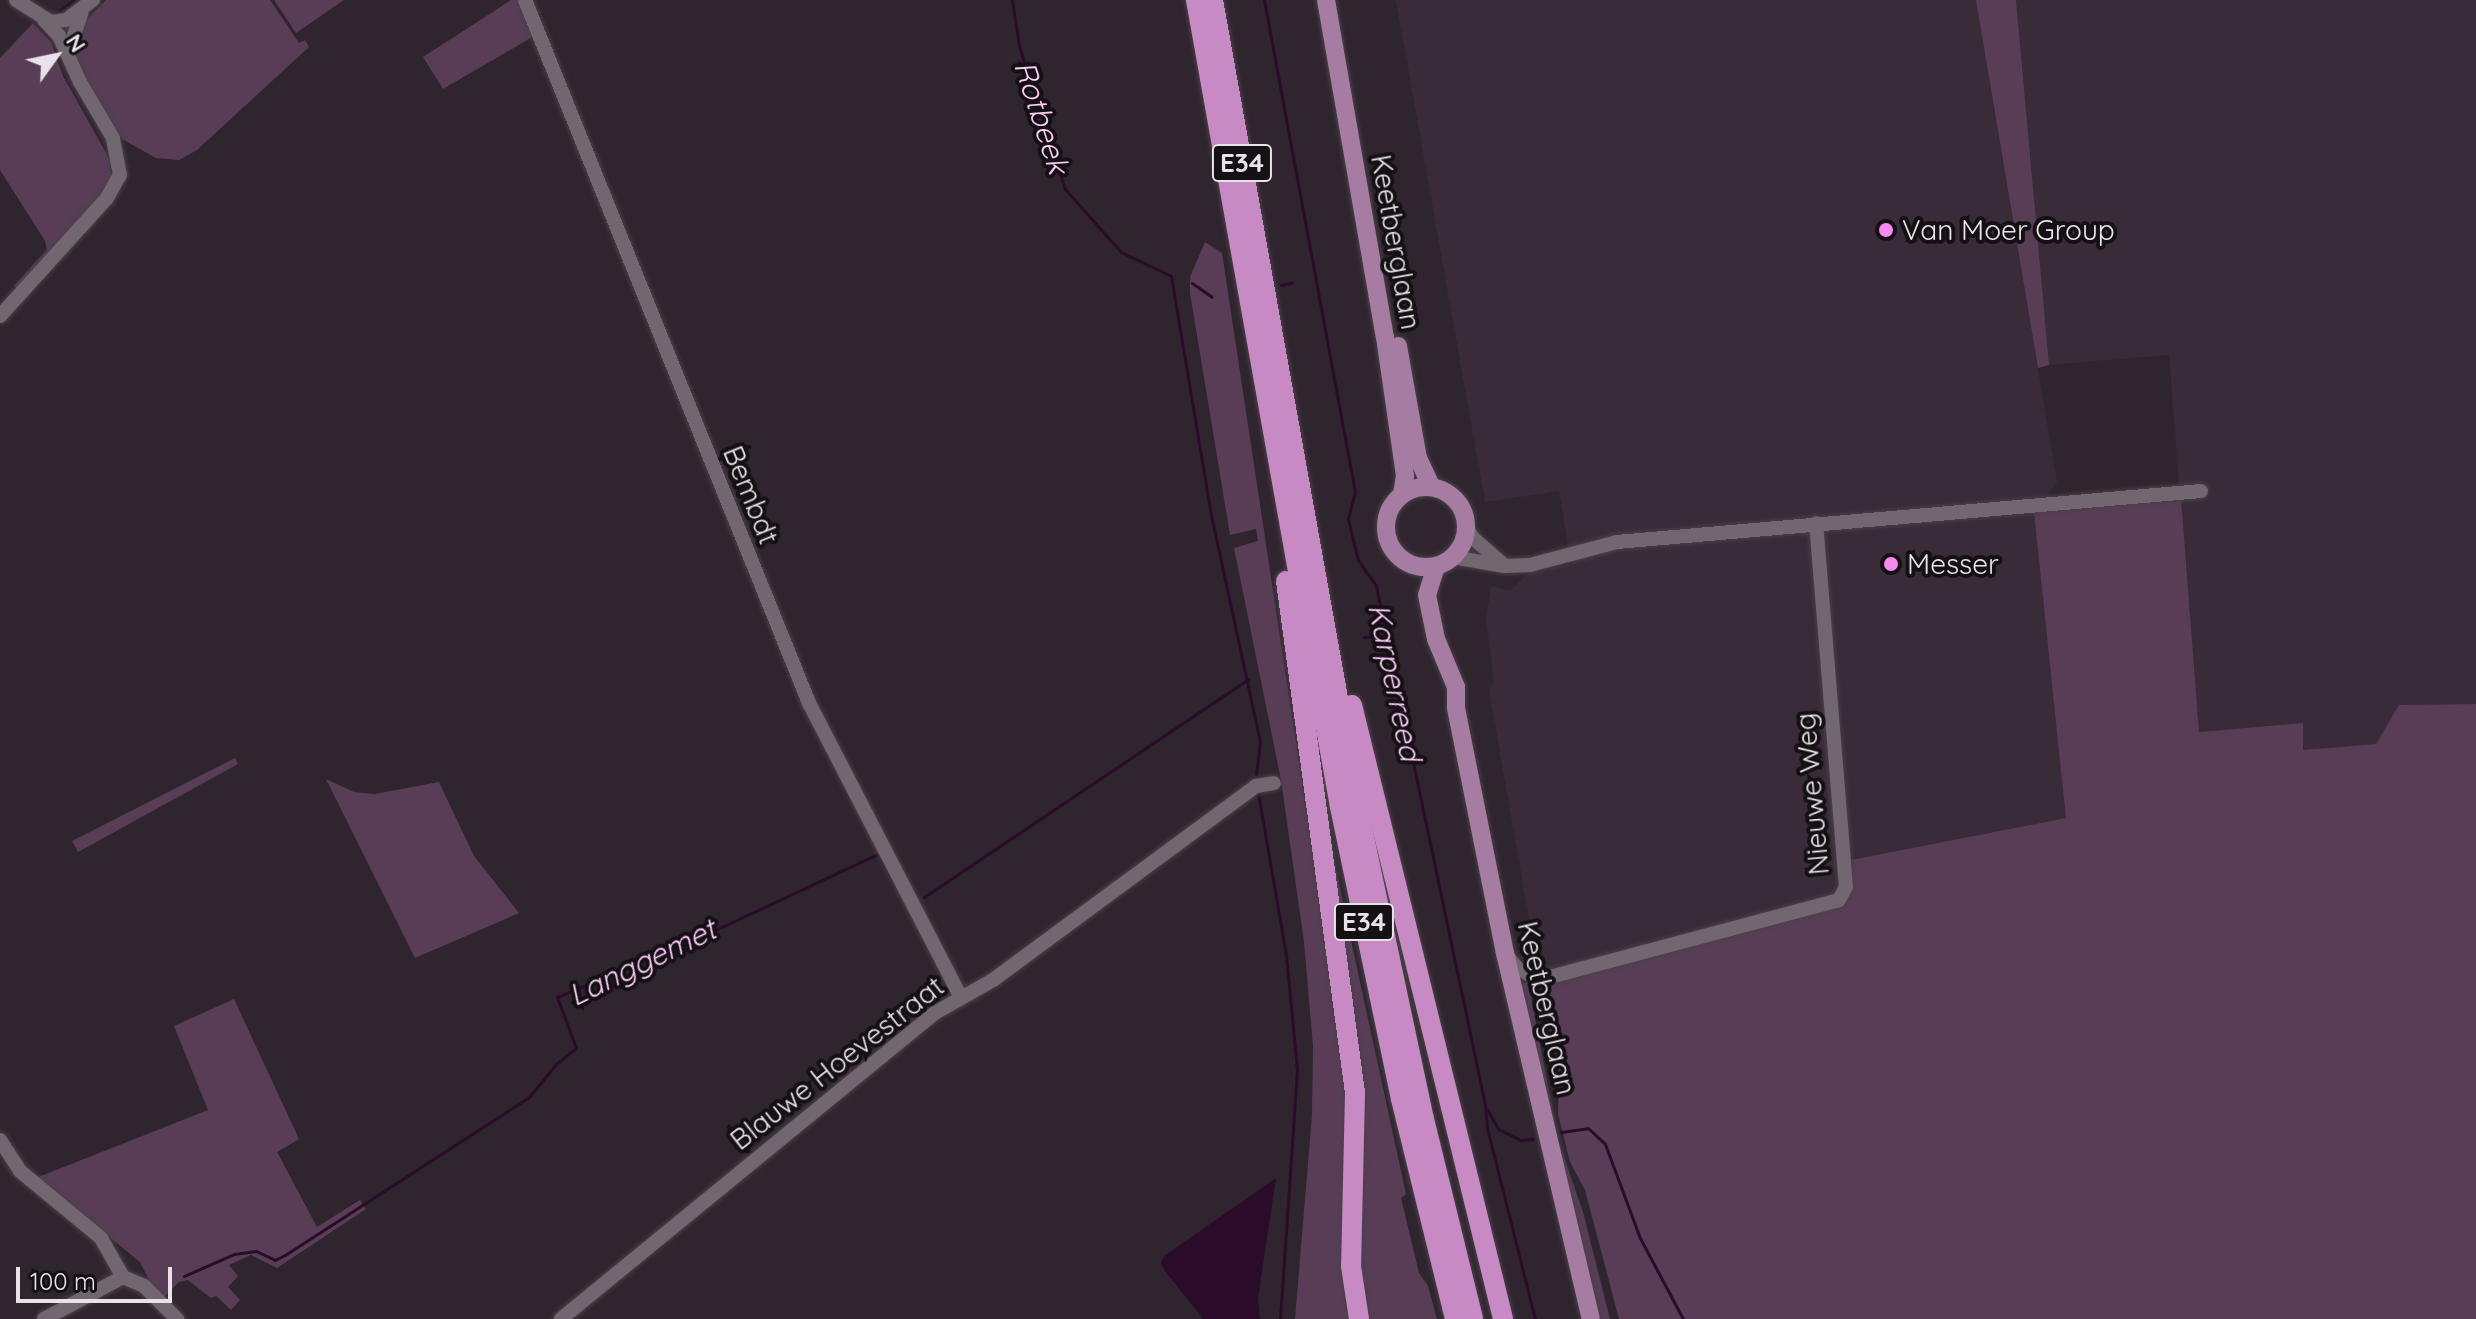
<!DOCTYPE html>
<html>
<head>
<meta charset="utf-8">
<style>
	body { margin:0 }
	#map { position:relative; width:2476px; height:1319px; overflow:hidden; background:#2f252e; font-family:Quicksand,sans-serif }
	div>[style] { position:absolute }
	.built>* { inset:0; background:#3a2b39 }
	.green>* { inset:0; background:#593d57 }
	.water>* { inset:0; background:#2b0b2a }
	.stream>* { height:3px; margin:-1.5px; padding:0 1.5px; transform-origin:1.5px; border-radius:1.5px; background:#2b0b2a }
	.roads { filter:drop-shadow(0 0 2px #494148) drop-shadow(0 0 2px #494148) }
	.minor>* { height:14px; margin:-7px; padding:0 7px; transform-origin:7px; border-radius:7px; background:#726670 }
	.major>* { height:18px; margin:-9px; padding:0 9px; transform-origin:9px; border-radius:9px; background:#a67ca2 }
	.major>.ring { margin:-9px; padding:0; box-sizing:content-box; background:none; border:18px solid #a67ca2; border-radius:50% }
	.highway>* { height:20px; margin:-10px; padding:0 10px; transform-origin:10px; border-radius:10px; background:#c88ac4 }
	.dots>* { width:22px; height:22px; translate:-50% -50%; box-sizing:border-box; border:4px solid #141014; border-radius:50% }
	span { translate:-50% -50%; white-space:nowrap; text-align:center; line-height:1.15; -webkit-text-stroke:8px #141014; paint-order:stroke }
	.shield-label span { padding:2px 6px; background:#141014; border:2px solid; border-radius:6px; -webkit-text-stroke-width:0 }
	.shield-label { font-size:26px; color:#e9e2e8; font-weight:700 }
	.poi-label { font-size:28px; color:#e9e2e8 }
	.left { translate:0 -50%; text-align:left }
	.street-label { font-size:28px; color:#e9e2e8 }
	.water-label { font-size:30px; color:#fccbf8; font-style:italic }
	.north { position:absolute; left:16px; top:16px; width:80px; height:80px; -webkit-text-stroke:6px #141014; paint-order:stroke; rotate:57deg; font-size:22px; font-weight:700; line-height:32px; text-align:center; color:#e9e2e8 }
	.north::after { content:''; display:block; margin:auto; width:28px; height:36px; background:#e9e2e8; clip-path:polygon(50% 0,100% 100%,50% 72%,0 100%) }
	.scale { position:absolute; left:16px; top:1267px; width:156px; height:36px; box-sizing:border-box; border:4px solid #e9e2e8; border-top:0; padding-left:10px; font-size:24px; line-height:28px; white-space:nowrap; color:#e9e2e8; -webkit-text-stroke:6px #141014; paint-order:stroke }
</style>
</head>
<body>
<div id="map">
	<div class="built">
		<div style="clip-path:polygon(1396px 0,1976px 0,2057px 482px,2034px 512px,2067px 818px,1851px 860px,1853px 883px,1845px 905px,1540px 982px,1489px 690px,1494px 681px,1486px 619px,1491px 586px,1510px 591px,1528px 573px,1571px 564px,1559px 491px,1485px 502px)"></div>
		<div style="clip-path:polygon(2016px 0,2476px 0,2476px 704px,2399px 705px,2377px 744px,2303px 750px,2303px 723px,2198px 732px,2169px 355px,2049px 365px)"></div>
	</div>
	<div class="green">
		<div style="clip-path:polygon(106px 0,270px 0,299px 43px,305px 40px,309px 47px,197px 150px,179px 160px,156px 158px,122px 139px,109px 124px,76px 59px,75px 41px,83px 23px)"></div>
		<div style="clip-path:polygon(274px 0,344px 0,296px 33px)"></div>
		<div style="clip-path:polygon(511px 0,519px 0,534px 36px,443px 89px,423px 57px)"></div>
		<div style="clip-path:polygon(1976px 0,2016px 0,2049px 365px,2038px 368px)"></div>
		<div style="clip-path:polygon(33px 23px,51px 42px,63px 76px,110px 160px,111px 177px,98px 202px,18px 290px,14px 286px,47px 250px,45px 241px,0 170px,0 58px)"></div>
		<div style="clip-path:polygon(1205px 242px,1222px 253px,1345px 1067px,1348px 1133px,1341px 1241px,1350px 1319px,1295px 1319px,1312px 1115px,1313px 1046px,1304px 942px,1281px 780px,1234px 548px,1258px 541px,1256px 529px,1230px 535px,1190px 293px,1190px 277px)"></div>
		<div style="clip-path:polygon(2181px 499px,2199px 732px,2303px 723px,2303px 750px,2376px 744px,2399px 705px,2476px 704px,2476px 1319px,1619px 1319px,1585px 1190px,1570px 1162px,1558px 1114px,1559px 1068px,1540px 982px,1845px 905px,1853px 883px,1851px 860px,2066px 818px,2034px 512px)"></div>
		<div style="clip-path:polygon(235px 758px,238px 764px,78px 852px,72px 841px)"></div>
		<div style="clip-path:polygon(326px 779px,354px 792px,375px 794px,439px 782px,474px 856px,519px 913px,415px 958px)"></div>
		<div style="clip-path:polygon(1323px 811px,1406px 1194px,1401px 1198px,1419px 1273px,1428px 1286px,1437px 1319px,1365px 1319px)"></div>
		<div style="clip-path:polygon(1528px 981px,1558px 1140px,1583px 1212px,1610px 1319px,1600px 1319px,1567px 1189px,1520px 986px)"></div>
		<div style="clip-path:polygon(234px 999px,299px 1139px,277px 1152px,317px 1227px,360px 1200px,366px 1209px,277px 1268px,251px 1255px,229px 1265px,238px 1276px,228px 1287px,240px 1300px,231px 1310px,216px 1296px,211px 1298px,188px 1280px,179px 1282px,163px 1298px,153px 1288px,140px 1262px,36px 1178px,208px 1110px,174px 1026px)"></div>
	</div>
	<div class="water">
		<div style="clip-path:polygon(1276px 1178px,1258px 1298px,1260px 1319px,1203px 1319px,1165px 1271px,1161px 1263px,1164px 1256px)"></div>
	</div>
	<div class="stream">
		<div style="left:1012px;top:0;width:47px;rotate:81.3deg"></div>
		<div style="left:1019px;top:46px;width:150px;rotate:72.2deg"></div>
		<div style="left:1065px;top:189px;width:84px;rotate:48.4deg"></div>
		<div style="left:1121px;top:252px;width:55px;rotate:25.6deg"></div>
		<div style="left:1264px;top:0;width:500px;rotate:79.52deg"></div>
		<div style="left:1355px;top:492px;width:28px;rotate:105deg"></div>
		<div style="left:1348px;top:519px;width:42px;rotate:76.3deg"></div>
		<div style="left:1358px;top:560px;width:32px;rotate:55deg"></div>
		<div style="left:1376px;top:586px;width:530px;rotate:78.14deg"></div>
		<div style="left:1485px;top:1105px;width:23px;rotate:85deg"></div>
		<div style="left:1487px;top:1128px;width:197px;rotate:75.9deg"></div>
		<div style="left:54px;top:15px;width:25px;rotate:-37deg"></div>
		<div style="left:1171px;top:276px;width:242px;rotate:80.5deg"></div>
		<div style="left:1211px;top:515px;width:232px;rotate:77.8deg"></div>
		<div style="left:1260px;top:742px;width:33px;rotate:97deg"></div>
		<div style="left:1192px;top:283px;width:24px;rotate:35deg"></div>
		<div style="left:1281px;top:285px;width:11px;rotate:-10deg"></div>
		<div style="left:1364px;top:637px;width:20px;rotate:-3deg"></div>
		<div style="left:1258px;top:793px;width:164px;rotate:80.2deg"></div>
		<div style="left:1286px;top:955px;width:116px;rotate:84.5deg"></div>
		<div style="left:1297px;top:1070px;width:250px;rotate:93.9deg"></div>
		<div style="left:924px;top:897px;width:391px;rotate:-33.9deg"></div>
		<div style="left:1487px;top:1109px;width:23px;rotate:61deg"></div>
		<div style="left:1498px;top:1129px;width:25px;rotate:26deg"></div>
		<div style="left:1521px;top:1140px;width:12px;rotate:-5deg"></div>
		<div style="left:1561px;top:1132px;width:27px;rotate:-8deg"></div>
		<div style="left:1588px;top:1128px;width:23px;rotate:43deg"></div>
		<div style="left:1605px;top:1144px;width:100px;rotate:69.6deg"></div>
		<div style="left:1640px;top:1238px;width:92px;rotate:62deg"></div>
		<div style="left:184px;top:1276px;width:55px;rotate:-23.7deg"></div>
		<div style="left:234px;top:1254px;width:22px;rotate:-8deg"></div>
		<div style="left:256px;top:1251px;width:21px;rotate:25deg"></div>
		<div style="left:275px;top:1260px;width:11px;rotate:-27deg"></div>
		<div style="left:285px;top:1255px;width:291px;rotate:-32.9deg"></div>
		<div style="left:529px;top:1097px;width:43px;rotate:-50.7deg"></div>
		<div style="left:556px;top:1064px;width:26px;rotate:-39deg"></div>
		<div style="left:576px;top:1048px;width:54px;rotate:-110.4deg"></div>
		<div style="left:557px;top:997px;width:148px;rotate:-22.6deg"></div>
		<div style="left:694px;top:940px;width:203px;rotate:-25.1deg"></div>
		<div style="left:878px;top:854px;width:35px;rotate:61deg"></div>
	</div>
	<div class="roads">
		<div class="minor">
			<div style="left:16px;top:0;width:41px;rotate:32.2deg"></div>
			<div style="left:51px;top:22px;width:15px;rotate:-8deg"></div>
			<div style="left:66px;top:20px;width:34px;rotate:-37deg"></div>
			<div style="left:525px;top:0;width:758px;rotate:68deg"></div>
			<div style="left:809px;top:703px;width:330px;rotate:62.7deg"></div>
			<div style="left:68px;top:54px;width:45px;rotate:-72deg"></div>
			<div style="left:0;top:316px;width:159px;rotate:-47.8deg"></div>
			<div style="left:107px;top:198px;width:26px;rotate:-61deg"></div>
			<div style="left:120px;top:175px;width:38px;rotate:-101deg"></div>
			<div style="left:113px;top:138px;width:65px;rotate:-120.5deg"></div>
			<div style="left:80px;top:82px;width:51px;rotate:-114.5deg"></div>
			<div style="left:59px;top:36px;width:22px;rotate:-133deg"></div>
			<div style="left:1466px;top:527px;width:13px;rotate:58deg"></div>
			<div style="left:1473px;top:538px;width:41px;rotate:41.1deg"></div>
			<div style="left:1453px;top:557px;width:52px;rotate:10deg"></div>
			<div style="left:1504px;top:566px;width:26px;rotate:-2deg"></div>
			<div style="left:1530px;top:565px;width:90px;rotate:-14.8deg"></div>
			<div style="left:1617px;top:542px;width:586px;rotate:-4.99deg"></div>
			<div style="left:1505px;top:953px;width:18px;rotate:52deg"></div>
			<div style="left:1516px;top:967px;width:16px;rotate:30deg"></div>
			<div style="left:1530px;top:975px;width:20px;rotate:6deg"></div>
			<div style="left:1550px;top:977px;width:299px;rotate:-14.9deg"></div>
			<div style="left:1839px;top:900px;width:15px;rotate:-62deg"></div>
			<div style="left:1846px;top:887px;width:365px;rotate:-94.7deg"></div>
			<div style="left:0;top:1140px;width:37px;rotate:57deg"></div>
			<div style="left:20px;top:1171px;width:105px;rotate:39.6deg"></div>
			<div style="left:101px;top:1238px;width:45px;rotate:60.6deg"></div>
			<div style="left:123px;top:1277px;width:23px;rotate:23deg"></div>
			<div style="left:144px;top:1286px;width:47px;rotate:45deg"></div>
			<div style="left:44px;top:1319px;width:89px;rotate:-28deg"></div>
			<div style="left:561px;top:1319px;width:483px;rotate:-39.3deg"></div>
			<div style="left:935px;top:1013px;width:67px;rotate:-29.6deg"></div>
			<div style="left:993px;top:980px;width:327px;rotate:-36.4deg"></div>
			<div style="left:1256px;top:786px;width:18px;rotate:-9deg"></div>
		</div>
		<div class="major">
			<div style="left:1326px;top:0;width:342px;rotate:80.1deg"></div>
			<div style="left:1385px;top:337px;width:140px;rotate:81.8deg"></div>
			<div style="left:1405px;top:476px;width:18px;rotate:99deg"></div>
			<div style="left:1398px;top:346px;width:114px;rotate:79.9deg"></div>
			<div style="left:1418px;top:458px;width:31px;rotate:65deg"></div>
			<div class="ring" style="left:1386px;top:487px;width:62px;height:62px"></div>
			<div style="left:1436px;top:566px;width:30px;rotate:107deg"></div>
			<div style="left:1427px;top:595px;width:45px;rotate:78.4deg"></div>
			<div style="left:1436px;top:639px;width:52px;rotate:67.4deg"></div>
			<div style="left:1456px;top:687px;width:21px;rotate:90deg"></div>
			<div style="left:1456px;top:708px;width:250px;rotate:78.7deg"></div>
			<div style="left:1505px;top:953px;width:376px;rotate:76.8deg"></div>
		</div>
		<div class="highway">
			<div style="left:1196px;top:0;width:820px;rotate:79.88deg"></div>
			<div style="left:1340px;top:807px;width:298px;rotate:78.2deg"></div>
			<div style="left:1401px;top:1099px;width:227px;rotate:76.2deg"></div>
			<div style="left:1213px;top:0;width:817px;rotate:79.85deg"></div>
			<div style="left:1357px;top:804px;width:322px;rotate:78deg"></div>
			<div style="left:1424px;top:1119px;width:206px;rotate:76.2deg"></div>
			<div style="left:1286px;top:581px;width:517px;rotate:82.32deg"></div>
			<div style="left:1355px;top:1093px;width:173px;rotate:91.3deg"></div>
			<div style="left:1351px;top:1266px;width:54px;rotate:81.4deg"></div>
			<div style="left:1352px;top:705px;width:632px;rotate:76.18deg"></div>
		</div>
	</div>
	<div class="dots">
		<div style="left:1886px;top:230px;background:#f589ef"></div>
		<div style="left:1891px;top:564px;background:#f589ef"></div>
	</div>
	<div class="shield-label">
		<span style="left:1242px;top:163px">E34</span>
		<span style="left:1364px;top:922px">E34</span>
	</div>
	<div class="poi-label">
		<span class="left" style="left:1902px;top:230px">Van Moer Group</span>
		<span class="left" style="left:1907px;top:564px">Messer</span>
	</div>
	<div class="street-label">
		<span style="left:1396px;top:242px;rotate:80deg">Keetberglaan</span>
		<span style="left:751px;top:495px;rotate:68deg">Bembdt</span>
		<span style="left:1812px;top:794px;rotate:-95deg">Nieuwe Weg</span>
		<span style="left:1547px;top:1008px;rotate:77deg">Keetberglaan</span>
		<span style="left:837px;top:1063px;rotate:-38deg">Blauwe Hoevestraat</span>
	</div>
	<div class="water-label">
		<span style="left:1042px;top:117px;rotate:72deg">Rotbeek</span>
		<span style="left:1395px;top:682px;rotate:78deg">Karperreed</span>
		<span style="left:642px;top:962px;rotate:-26deg">Langgemet</span>
	</div>
	<div class="north">N</div>
	<div class="scale">100 m</div>
</div>
</body>
</html>
